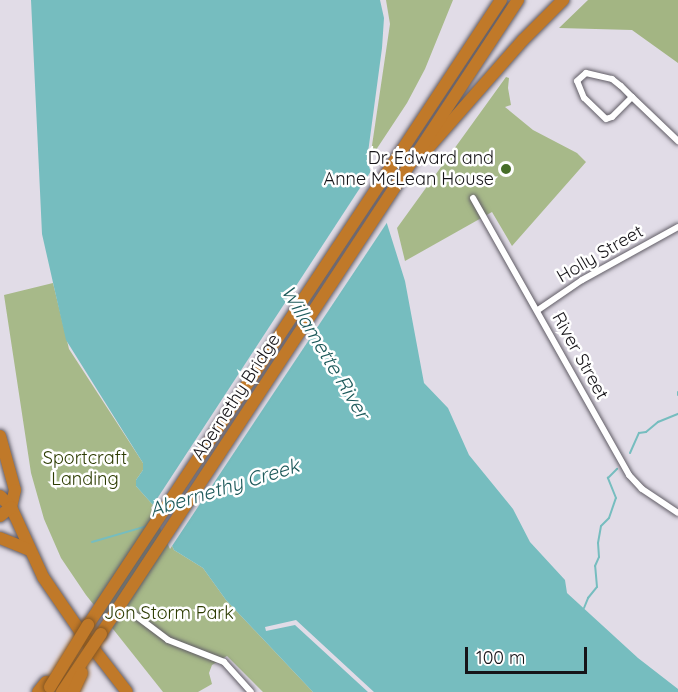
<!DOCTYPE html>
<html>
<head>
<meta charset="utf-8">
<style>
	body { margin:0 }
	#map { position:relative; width:678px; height:692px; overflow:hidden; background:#e1dce7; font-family:Quicksand,sans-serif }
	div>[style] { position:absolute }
	.green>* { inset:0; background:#a7b989 }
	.forest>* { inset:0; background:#a3b583 }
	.water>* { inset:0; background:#76bdbf }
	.pier>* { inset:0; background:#e1dce7 }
	.stream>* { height:2px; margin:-1px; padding:0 1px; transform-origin:1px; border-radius:1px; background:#76bdbf }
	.roads { filter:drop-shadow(0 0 2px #615d66) drop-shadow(0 0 2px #615d66) }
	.street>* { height:6px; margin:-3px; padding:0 3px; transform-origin:3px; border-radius:3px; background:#fff }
	.highway>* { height:12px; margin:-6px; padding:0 6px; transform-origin:6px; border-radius:6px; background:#c07929 }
	.bridges { filter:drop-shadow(0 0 2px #845623) drop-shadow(0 0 2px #845623) }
	.highway-bridge>* { height:12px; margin:-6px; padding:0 6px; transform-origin:6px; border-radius:6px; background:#c07929 }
	.dots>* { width:16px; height:16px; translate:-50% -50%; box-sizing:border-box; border:3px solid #fff; border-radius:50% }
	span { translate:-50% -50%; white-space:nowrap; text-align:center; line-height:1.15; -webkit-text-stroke:5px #fff; paint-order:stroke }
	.poi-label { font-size:18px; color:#161418 }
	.right { translate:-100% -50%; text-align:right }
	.street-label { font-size:18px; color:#161418 }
	.park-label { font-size:18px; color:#2d3c02 }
	.water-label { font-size:20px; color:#1c595a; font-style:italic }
	.scale { position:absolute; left:465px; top:647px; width:122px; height:27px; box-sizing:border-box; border:3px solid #161418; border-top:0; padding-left:8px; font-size:18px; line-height:21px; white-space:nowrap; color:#161418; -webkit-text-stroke:4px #fff; paint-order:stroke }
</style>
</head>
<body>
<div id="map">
	<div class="green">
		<div style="clip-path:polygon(386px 0,453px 0,425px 69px,407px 103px,370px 159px,390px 24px)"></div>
		<div style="clip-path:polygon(506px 77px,509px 78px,508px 88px,511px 105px,505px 107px,533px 130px,577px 153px,586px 162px,512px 246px,492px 212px,405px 261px,397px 228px)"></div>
		<div style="clip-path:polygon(53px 283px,69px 349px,143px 463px,143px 470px,136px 480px,136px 486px,153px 505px,174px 550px,203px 568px,226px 600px,313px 692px,263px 692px,227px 656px,212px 665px,209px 673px,212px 684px,198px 692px,163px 692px,86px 595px,61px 558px,44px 519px,31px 473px,4px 295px)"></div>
	</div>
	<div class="forest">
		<div style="clip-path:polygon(588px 0,678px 0,678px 63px,632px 30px,559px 28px)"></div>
	</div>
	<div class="water">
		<div style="clip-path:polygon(31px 0,380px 0,384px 18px,382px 48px,367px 160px,405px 281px,424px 383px,448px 408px,469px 455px,513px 509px,530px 542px,565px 580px,567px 593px,638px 658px,678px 689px,678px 692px,313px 692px,226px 600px,203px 568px,174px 550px,153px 505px,136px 486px,136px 480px,143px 470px,143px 463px,66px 340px,42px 234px)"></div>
	</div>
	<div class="pier">
		<div style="clip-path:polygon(373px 168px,390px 218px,170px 549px,151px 508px)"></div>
		<div style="clip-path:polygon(296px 620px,374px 692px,368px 692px,295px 625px,266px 631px,265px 627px)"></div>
	</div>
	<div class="stream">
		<div style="left:678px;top:392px;width:3px;rotate:90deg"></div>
		<div style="left:630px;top:453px;width:22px;rotate:-66deg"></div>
		<div style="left:639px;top:433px;width:7px;rotate:-8deg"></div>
		<div style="left:646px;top:432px;width:16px;rotate:-40deg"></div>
		<div style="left:658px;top:422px;width:22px;rotate:-22deg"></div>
		<div style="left:92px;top:542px;width:57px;rotate:-16.2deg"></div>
		<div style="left:584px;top:608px;width:11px;rotate:-68deg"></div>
		<div style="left:588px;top:598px;width:14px;rotate:-51deg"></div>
		<div style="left:597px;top:587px;width:21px;rotate:-95deg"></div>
		<div style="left:595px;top:566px;width:10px;rotate:-66deg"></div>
		<div style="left:599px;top:557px;width:14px;rotate:-94deg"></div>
		<div style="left:598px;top:543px;width:17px;rotate:-80deg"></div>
		<div style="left:601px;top:526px;width:11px;rotate:-45deg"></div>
		<div style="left:609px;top:518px;width:21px;rotate:-71deg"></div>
		<div style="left:616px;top:498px;width:22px;rotate:-112deg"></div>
		<div style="left:608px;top:478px;width:13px;rotate:-45deg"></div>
	</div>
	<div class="roads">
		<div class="street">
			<div style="left:632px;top:97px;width:28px;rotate:135deg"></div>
			<div style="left:612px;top:117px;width:6px;rotate:162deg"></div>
			<div style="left:606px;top:119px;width:30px;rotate:-136deg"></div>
			<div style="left:584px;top:98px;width:18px;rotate:-112deg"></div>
			<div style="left:577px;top:81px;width:12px;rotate:-42deg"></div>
			<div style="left:586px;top:73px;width:27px;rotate:13deg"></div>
			<div style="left:612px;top:79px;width:11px;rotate:38deg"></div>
			<div style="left:621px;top:86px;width:16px;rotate:45deg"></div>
			<div style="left:632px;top:97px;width:64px;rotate:43.7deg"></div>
			<div style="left:473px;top:198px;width:318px;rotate:60.6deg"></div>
			<div style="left:629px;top:475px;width:19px;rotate:47deg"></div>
			<div style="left:642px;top:489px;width:43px;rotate:33.7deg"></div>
			<div style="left:538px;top:310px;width:53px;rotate:-34.3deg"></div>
			<div style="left:582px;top:280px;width:110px;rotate:-28.9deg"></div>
			<div style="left:135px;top:615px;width:41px;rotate:37.1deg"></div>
			<div style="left:168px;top:640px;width:60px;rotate:21.4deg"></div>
			<div style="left:224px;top:662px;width:40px;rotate:48deg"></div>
		</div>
		<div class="highway">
			<div style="left:429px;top:147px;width:142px;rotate:-48.7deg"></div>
			<div style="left:523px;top:40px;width:57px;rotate:-45deg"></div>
			<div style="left:0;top:436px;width:56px;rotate:74.5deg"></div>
			<div style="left:15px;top:490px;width:17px;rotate:103deg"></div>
			<div style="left:0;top:496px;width:16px;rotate:45deg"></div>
			<div style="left:11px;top:507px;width:77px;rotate:65.4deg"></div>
			<div style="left:43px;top:577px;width:69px;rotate:55.6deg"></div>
			<div style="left:82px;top:634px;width:73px;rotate:52.2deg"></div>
			<div style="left:0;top:516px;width:14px;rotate:-39deg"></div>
			<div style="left:0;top:538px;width:31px;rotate:22deg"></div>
			<div style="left:88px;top:625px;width:749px;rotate:-56.54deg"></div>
			<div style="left:101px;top:634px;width:759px;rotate:-56.67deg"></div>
			<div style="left:38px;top:692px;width:13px;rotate:-51deg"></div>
		</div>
	</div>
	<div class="bridges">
		<div class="highway-bridge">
			<div style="left:50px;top:687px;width:73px;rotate:-58.5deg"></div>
			<div style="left:62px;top:692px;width:70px;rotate:-56.1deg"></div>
			<div style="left:73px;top:692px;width:21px;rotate:-65deg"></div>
		</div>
	</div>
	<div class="dots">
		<div style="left:506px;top:169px;background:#466d28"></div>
	</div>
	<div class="poi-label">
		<span class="right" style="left:494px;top:169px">Dr. Edward and<br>Anne McLean House</span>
	</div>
	<div class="street-label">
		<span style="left:600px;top:254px;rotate:-30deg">Holly Street</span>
		<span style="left:580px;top:356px;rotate:61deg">River Street</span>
		<span style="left:236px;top:397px;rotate:-57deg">Abernethy Bridge</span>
	</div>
	<div class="park-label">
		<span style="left:85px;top:469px">Sportcraft<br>Landing</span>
		<span style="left:169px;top:613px">Jon Storm Park</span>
	</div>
	<div class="water-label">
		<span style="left:326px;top:352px;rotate:59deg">Willamette River</span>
		<span style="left:224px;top:487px;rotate:-17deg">Abernethy Creek</span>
	</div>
	<div class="scale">100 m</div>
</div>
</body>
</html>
